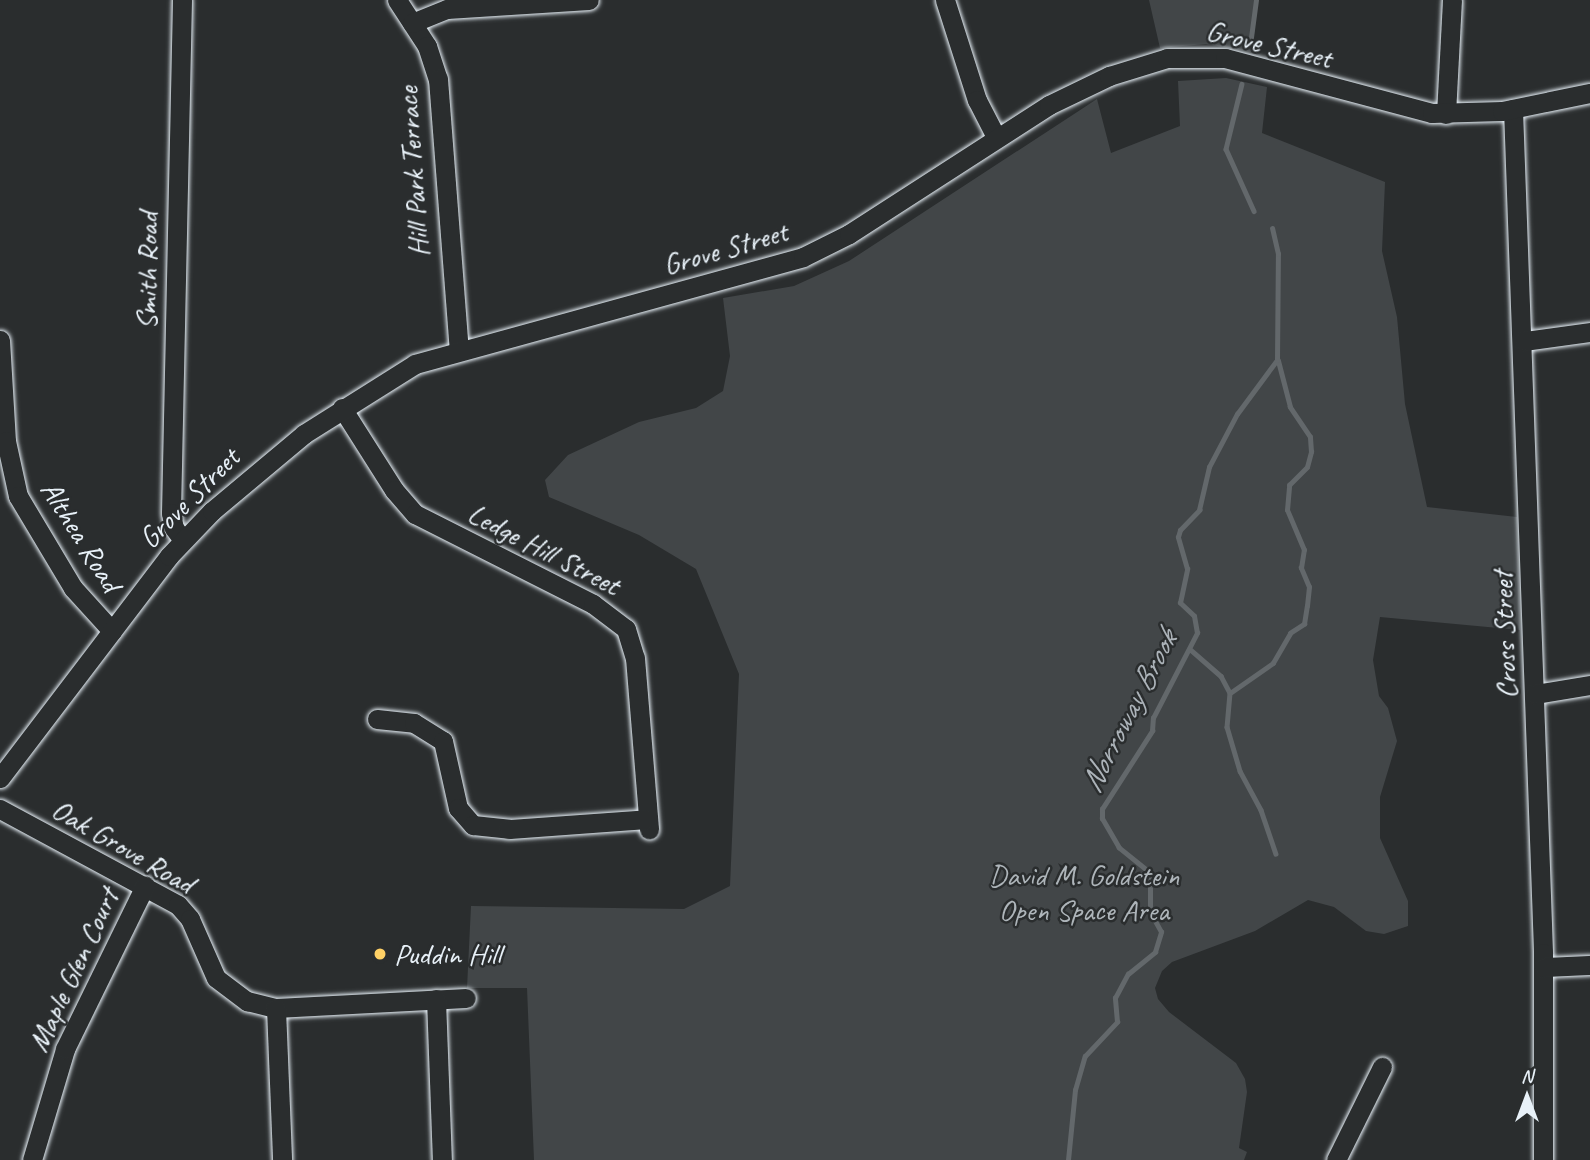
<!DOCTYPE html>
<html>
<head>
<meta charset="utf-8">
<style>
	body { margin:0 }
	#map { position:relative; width:1590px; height:1160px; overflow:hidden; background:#2a2d2e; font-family:Caveat,sans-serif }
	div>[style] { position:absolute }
	.green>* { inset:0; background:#424648 }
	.stream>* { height:4.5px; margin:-2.25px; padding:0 2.25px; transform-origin:2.25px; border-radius:2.25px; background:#63686b }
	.roads { filter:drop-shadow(0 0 2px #e8f1f8) drop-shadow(0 0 2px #e8f1f8) }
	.minor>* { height:19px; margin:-9.5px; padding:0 9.5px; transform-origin:9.5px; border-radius:9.5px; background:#2a2d2e }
	.dots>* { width:19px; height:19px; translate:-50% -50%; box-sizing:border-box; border:4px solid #2a2d2e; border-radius:50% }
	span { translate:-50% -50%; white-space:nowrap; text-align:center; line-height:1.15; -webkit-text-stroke:5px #2a2d2e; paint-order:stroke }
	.street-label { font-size:30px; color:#e8f1f8 }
	.park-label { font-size:30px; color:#aeb5ba }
	.poi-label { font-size:30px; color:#e8f1f8 }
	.left { translate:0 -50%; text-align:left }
	.water-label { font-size:32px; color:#acb3b9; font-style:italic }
	.north { position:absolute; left:1492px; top:1062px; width:70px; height:70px; -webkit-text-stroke:5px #2a2d2e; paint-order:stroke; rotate:0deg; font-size:19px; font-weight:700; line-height:28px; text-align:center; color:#e8f1f8 }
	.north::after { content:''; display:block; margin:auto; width:24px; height:32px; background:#e8f1f8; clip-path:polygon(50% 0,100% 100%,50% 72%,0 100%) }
</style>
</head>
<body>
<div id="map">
	<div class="green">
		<div style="clip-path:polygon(1149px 0,1258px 0,1252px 52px,1206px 44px,1160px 48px)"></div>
		<div style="clip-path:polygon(1226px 78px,1267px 87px,1262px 133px,1385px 182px,1382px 251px,1397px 317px,1405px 404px,1427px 507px,1517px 517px,1520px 630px,1380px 617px,1373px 660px,1379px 696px,1388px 708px,1397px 741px,1380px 797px,1380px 838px,1408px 901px,1408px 926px,1384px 934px,1366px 931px,1334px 907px,1308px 900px,1255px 931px,1172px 962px,1162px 971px,1155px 988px,1158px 999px,1169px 1012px,1236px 1063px,1245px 1079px,1247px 1092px,1239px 1148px,1247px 1152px,1244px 1160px,534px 1160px,527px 988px,467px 988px,471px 906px,684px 909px,730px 886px,739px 674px,696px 569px,639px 535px,549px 497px,545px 480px,568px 455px,639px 422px,696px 408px,723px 391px,730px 356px,723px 298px,794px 286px,849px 261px,1097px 99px,1111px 153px,1180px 126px,1178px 81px)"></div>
	</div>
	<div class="stream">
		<div style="left:1250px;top:45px;width:45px;rotate:-82.4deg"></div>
		<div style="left:1242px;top:84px;width:67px;rotate:103.8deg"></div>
		<div style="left:1226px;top:149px;width:68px;rotate:65.7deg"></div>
		<div style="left:1191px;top:650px;width:40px;rotate:41deg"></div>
		<div style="left:1221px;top:676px;width:19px;rotate:62deg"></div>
		<div style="left:1230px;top:693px;width:34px;rotate:95deg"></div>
		<div style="left:1227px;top:727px;width:46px;rotate:73.5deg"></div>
		<div style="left:1240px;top:771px;width:44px;rotate:61.7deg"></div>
		<div style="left:1261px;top:810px;width:46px;rotate:71.2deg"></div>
		<div style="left:1230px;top:693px;width:52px;rotate:-34.9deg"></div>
		<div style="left:1273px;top:663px;width:34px;rotate:-60deg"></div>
		<div style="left:1290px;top:633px;width:17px;rotate:-33deg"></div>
		<div style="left:1304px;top:624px;width:18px;rotate:-81deg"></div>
		<div style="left:1307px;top:606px;width:19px;rotate:-84deg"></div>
		<div style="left:1309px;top:587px;width:21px;rotate:-113deg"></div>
		<div style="left:1301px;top:568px;width:18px;rotate:-81deg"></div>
		<div style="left:1304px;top:550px;width:43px;rotate:-113deg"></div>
		<div style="left:1287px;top:510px;width:25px;rotate:-85deg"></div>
		<div style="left:1289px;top:485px;width:25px;rotate:-45deg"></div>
		<div style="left:1307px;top:467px;width:16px;rotate:-75deg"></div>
		<div style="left:1311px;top:452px;width:15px;rotate:-94deg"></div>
		<div style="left:1310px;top:437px;width:36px;rotate:-124deg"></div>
		<div style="left:1290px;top:407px;width:48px;rotate:-104.6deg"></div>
		<div style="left:1068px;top:1160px;width:70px;rotate:-84.3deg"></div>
		<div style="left:1075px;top:1090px;width:35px;rotate:-74deg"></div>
		<div style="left:1085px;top:1056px;width:47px;rotate:-46.7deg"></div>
		<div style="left:1117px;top:1022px;width:24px;rotate:-95deg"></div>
		<div style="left:1115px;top:998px;width:27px;rotate:-62deg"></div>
		<div style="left:1128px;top:974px;width:35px;rotate:-39deg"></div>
		<div style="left:1155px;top:952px;width:21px;rotate:-73deg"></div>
		<div style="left:1161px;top:932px;width:23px;rotate:-119deg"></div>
		<div style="left:1150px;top:912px;width:39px;rotate:-90deg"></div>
		<div style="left:1150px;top:873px;width:40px;rotate:-141deg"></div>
		<div style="left:1119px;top:848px;width:34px;rotate:-120deg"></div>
		<div style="left:1102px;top:819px;width:10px;rotate:-90deg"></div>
		<div style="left:1102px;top:809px;width:93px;rotate:-57.3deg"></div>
		<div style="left:1152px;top:731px;width:13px;rotate:-86deg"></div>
		<div style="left:1153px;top:718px;width:96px;rotate:-62.6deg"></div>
		<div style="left:1197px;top:633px;width:17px;rotate:-100deg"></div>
		<div style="left:1194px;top:616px;width:19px;rotate:-137deg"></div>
		<div style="left:1180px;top:603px;width:35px;rotate:-78deg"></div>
		<div style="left:1187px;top:569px;width:33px;rotate:-106deg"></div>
		<div style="left:1178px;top:537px;width:7px;rotate:-74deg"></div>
		<div style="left:1180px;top:530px;width:28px;rotate:-46deg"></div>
		<div style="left:1199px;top:510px;width:44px;rotate:-76.9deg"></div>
		<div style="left:1209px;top:467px;width:60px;rotate:-62.2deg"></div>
		<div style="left:1237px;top:414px;width:67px;rotate:-53.5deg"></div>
		<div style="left:1277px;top:360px;width:106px;rotate:-89.5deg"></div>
		<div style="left:1278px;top:254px;width:26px;rotate:-103deg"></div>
	</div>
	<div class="roads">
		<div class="minor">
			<div style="left:182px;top:0;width:513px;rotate:91.23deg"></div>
			<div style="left:171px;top:513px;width:15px;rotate:79deg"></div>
			<div style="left:174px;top:528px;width:15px;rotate:53deg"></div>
			<div style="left:397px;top:0;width:55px;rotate:56.9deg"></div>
			<div style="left:427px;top:46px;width:35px;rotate:72deg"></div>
			<div style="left:438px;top:79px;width:272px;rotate:85.6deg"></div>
			<div style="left:945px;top:0;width:105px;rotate:72.3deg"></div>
			<div style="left:977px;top:100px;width:42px;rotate:62.8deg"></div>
			<div style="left:412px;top:23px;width:38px;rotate:-22deg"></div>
			<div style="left:447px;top:9px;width:142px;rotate:-3.6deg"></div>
			<div style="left:1513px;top:109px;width:845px;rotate:87.96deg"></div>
			<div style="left:1543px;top:953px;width:207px;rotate:90deg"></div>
			<div style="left:1446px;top:114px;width:114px;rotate:-87deg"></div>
			<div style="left:0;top:340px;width:101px;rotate:86.6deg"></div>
			<div style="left:6px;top:441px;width:56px;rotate:77.7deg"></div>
			<div style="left:18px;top:496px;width:107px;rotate:59.1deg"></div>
			<div style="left:73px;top:588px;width:58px;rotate:47.8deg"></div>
			<div style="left:1524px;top:341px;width:67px;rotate:-7.8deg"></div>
			<div style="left:342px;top:408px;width:97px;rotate:57.6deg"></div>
			<div style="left:394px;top:490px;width:32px;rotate:49deg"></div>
			<div style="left:415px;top:514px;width:199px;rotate:26.8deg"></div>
			<div style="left:593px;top:604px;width:41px;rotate:37.1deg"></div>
			<div style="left:626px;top:629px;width:30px;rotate:73deg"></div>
			<div style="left:635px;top:658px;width:172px;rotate:85.3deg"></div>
			<div style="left:1535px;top:694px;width:56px;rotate:-9.3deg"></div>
			<div style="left:377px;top:719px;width:37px;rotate:6deg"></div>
			<div style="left:414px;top:723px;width:34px;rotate:32deg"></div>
			<div style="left:443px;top:741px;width:69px;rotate:77.4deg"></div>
			<div style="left:458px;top:808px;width:23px;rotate:49deg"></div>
			<div style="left:473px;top:825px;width:36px;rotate:6deg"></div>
			<div style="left:509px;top:829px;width:139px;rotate:-4.1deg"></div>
			<div style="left:0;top:778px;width:279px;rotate:-52.7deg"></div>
			<div style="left:169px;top:556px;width:62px;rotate:-46.3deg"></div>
			<div style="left:212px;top:511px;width:120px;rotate:-39.9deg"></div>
			<div style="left:304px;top:434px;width:131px;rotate:-32.2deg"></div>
			<div style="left:415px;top:364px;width:402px;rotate:-15.4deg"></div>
			<div style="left:803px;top:257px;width:51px;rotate:-26.6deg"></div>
			<div style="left:849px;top:234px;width:238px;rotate:-32.8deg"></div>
			<div style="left:1049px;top:105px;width:67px;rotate:-25.8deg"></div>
			<div style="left:1109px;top:76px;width:61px;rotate:-17.2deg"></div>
			<div style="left:1167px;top:58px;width:58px"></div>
			<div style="left:1225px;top:58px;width:214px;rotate:14.9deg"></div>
			<div style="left:1432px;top:113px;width:70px;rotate:-1.6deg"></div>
			<div style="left:1502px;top:111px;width:90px;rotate:-11.6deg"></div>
			<div style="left:0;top:809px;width:202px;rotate:28.3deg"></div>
			<div style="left:178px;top:905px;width:18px;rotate:49deg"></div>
			<div style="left:190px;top:919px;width:64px;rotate:66.2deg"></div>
			<div style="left:216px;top:978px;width:39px;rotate:37deg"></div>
			<div style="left:247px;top:1001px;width:30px;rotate:14deg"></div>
			<div style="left:276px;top:1008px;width:190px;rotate:-3deg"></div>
			<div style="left:1544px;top:967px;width:46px;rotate:-2.5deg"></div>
			<div style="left:436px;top:999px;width:161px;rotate:87.9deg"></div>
			<div style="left:276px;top:1008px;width:152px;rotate:87.7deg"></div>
			<div style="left:32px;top:1160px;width:116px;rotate:-73.4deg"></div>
			<div style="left:65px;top:1049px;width:182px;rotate:-63.9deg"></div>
			<div style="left:1336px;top:1160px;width:104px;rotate:-63.7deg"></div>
		</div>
	</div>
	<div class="dots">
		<div style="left:380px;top:954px;background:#ffd166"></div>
	</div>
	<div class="street-label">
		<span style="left:1269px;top:44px;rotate:13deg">Grove Street</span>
		<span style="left:413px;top:172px;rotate:-94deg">Hill Park Terrace</span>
		<span style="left:725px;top:248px;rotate:-16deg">Grove Street</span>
		<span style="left:147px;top:271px;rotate:-89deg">Smith Road</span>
		<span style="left:189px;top:498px;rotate:-45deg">Grove Street</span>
		<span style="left:81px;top:536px;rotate:58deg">Althea Road</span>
		<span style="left:544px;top:549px;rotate:27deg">Ledge Hill Street</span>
		<span style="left:1504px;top:635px;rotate:-92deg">Cross Street</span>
		<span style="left:123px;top:846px;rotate:30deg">Oak Grove Road</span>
		<span style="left:73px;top:970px;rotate:-65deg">Maple Glen Court</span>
	</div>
	<div class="park-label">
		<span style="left:1084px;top:892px">David M. Goldstein<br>Open Space Area</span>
	</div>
	<div class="poi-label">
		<span class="left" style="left:394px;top:954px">Puddin Hill</span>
	</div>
	<div class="water-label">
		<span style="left:1129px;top:712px;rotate:-63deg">Norroway Brook</span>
	</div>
	<div class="north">N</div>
</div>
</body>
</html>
